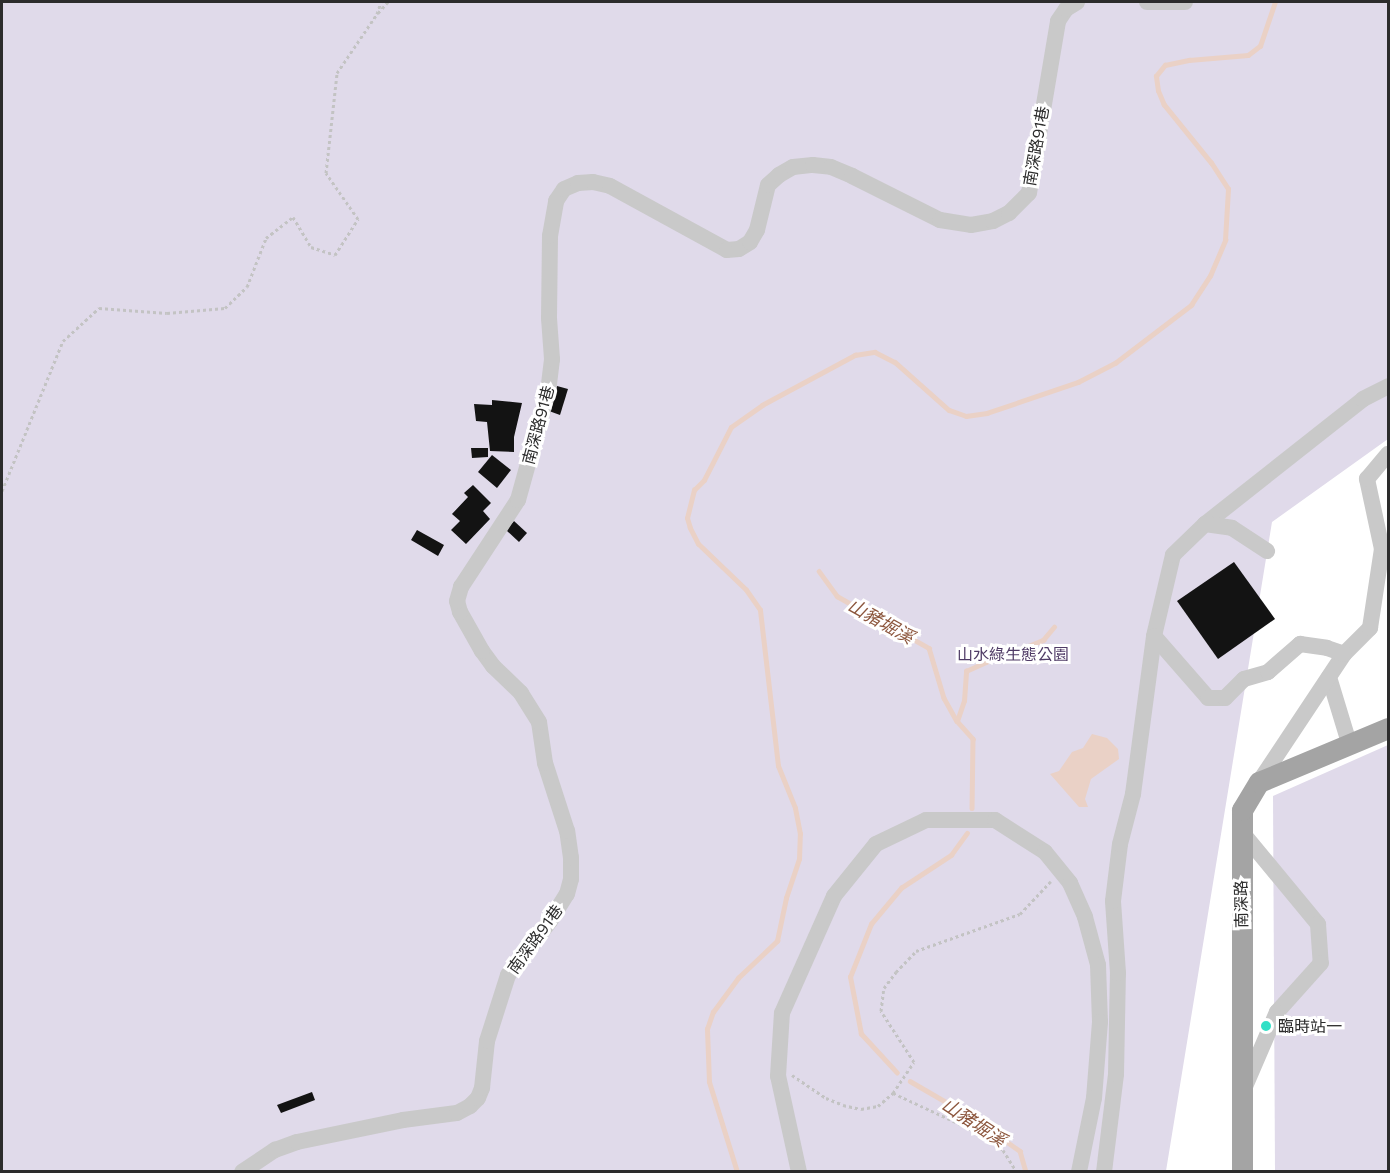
<!DOCTYPE html>
<html>
<head>
<meta charset="utf-8">
<style>
	body { margin:0 }
	#map { position:relative; width:1390px; height:1173px; overflow:hidden; background:#fff; font-family:Commissioner,"Noto Sans TC",sans-serif }
	div>[style] { position:absolute }
	.green>* { inset:0; background:#e0daea }
	.water>* { inset:0; background:#ead1c6 }
	.stream>* { height:4.5px; margin:-2.25px; padding:0 2.25px; transform-origin:2.25px; border-radius:2.25px; background:#ead1c6 }
	.building>* { inset:0; background:#131313 }
	.path>* { height:3px; margin-top:-1.5px; transform-origin:0; background:repeating-linear-gradient(90deg,#c3c3c3 0 3px,transparent 0 6px) }
	.minor>* { height:16px; margin:-8px; padding:0 8px; transform-origin:8px; border-radius:8px; background:#c9c9c9 }
	.major>* { height:21px; margin:-10.5px; padding:0 10.5px; transform-origin:10.5px; border-radius:10.5px; background:#a4a4a4 }
	.dots>* { width:16px; height:16px; translate:-50% -50%; box-sizing:border-box; border:3px solid #fff; border-radius:50% }
	span { translate:-50% -50%; white-space:nowrap; text-align:center; line-height:1.15; -webkit-text-stroke:6px #fff; paint-order:stroke }
	.street-label { font-size:16px; color:#2c2c2c }
	.park-label { font-size:16px; color:#4f3b66 }
	.poi-label { font-size:16px; color:#2c2c2c }
	.left { translate:0 -50%; text-align:left }
	.water-label { font-size:18px; color:#8c563d; font-style:italic }
	.frame { position:absolute; inset:0; border:3px solid #2c2c2c; pointer-events:none }
</style>
</head>
<body>
<div id="map">
	<div class="green">
		<div style="clip-path:polygon(2px 2px,1388px 2px,1388px 439px,1272px 522px,1166px 1171px,2px 1172px)"></div>
		<div style="clip-path:polygon(1388px 745px,1388px 1171px,1275px 1171px,1273px 796px)"></div>
	</div>
	<div class="water">
		<div style="clip-path:polygon(1092px 734px,1107px 738px,1118px 749px,1119px 759px,1091px 779px,1085px 799px,1088px 807px,1079px 807px,1050px 774px,1059px 771px,1072px 752px,1083px 748px)"></div>
	</div>
	<div class="stream">
		<div style="left:819px;top:571px;width:31px;rotate:54deg"></div>
		<div style="left:837px;top:596px;width:106px;rotate:29.5deg"></div>
		<div style="left:929px;top:648px;width:52px;rotate:73.3deg"></div>
		<div style="left:944px;top:698px;width:26px;rotate:61deg"></div>
		<div style="left:957px;top:721px;width:24px;rotate:48deg"></div>
		<div style="left:973px;top:739px;width:69px;rotate:90.8deg"></div>
		<div style="left:957px;top:721px;width:21px;rotate:-71deg"></div>
		<div style="left:964px;top:701px;width:30px;rotate:-86deg"></div>
		<div style="left:966px;top:671px;width:22px;rotate:-24deg"></div>
		<div style="left:986px;top:662px;width:14px;rotate:-73deg"></div>
		<div style="left:990px;top:649px;width:21px;rotate:11deg"></div>
		<div style="left:1011px;top:653px;width:35px;rotate:-22deg"></div>
		<div style="left:1043px;top:640px;width:17px;rotate:-50deg"></div>
		<div style="left:897px;top:1073px;width:53px;rotate:-132.7deg"></div>
		<div style="left:861px;top:1034px;width:58px;rotate:-100.9deg"></div>
		<div style="left:850px;top:977px;width:57px;rotate:-68.4deg"></div>
		<div style="left:871px;top:924px;width:47px;rotate:-50.2deg"></div>
		<div style="left:901px;top:888px;width:60px;rotate:-33.4deg"></div>
		<div style="left:951px;top:855px;width:27px;rotate:-54deg"></div>
		<div style="left:910px;top:1081px;width:72px;rotate:30.1deg"></div>
		<div style="left:972px;top:1117px;width:59px;rotate:35.3deg"></div>
		<div style="left:1020px;top:1151px;width:22px;rotate:74deg"></div>
		<div style="left:737px;top:1172px;width:94px;rotate:-107.3deg"></div>
		<div style="left:709px;top:1082px;width:53px;rotate:-92.2deg"></div>
		<div style="left:707px;top:1029px;width:18px;rotate:-71deg"></div>
		<div style="left:713px;top:1012px;width:42px;rotate:-53.7deg"></div>
		<div style="left:738px;top:978px;width:54px;rotate:-43.5deg"></div>
		<div style="left:777px;top:941px;width:44px;rotate:-78.2deg"></div>
		<div style="left:786px;top:898px;width:41px;rotate:-71.6deg"></div>
		<div style="left:799px;top:859px;width:25px;rotate:-88deg"></div>
		<div style="left:800px;top:834px;width:26px;rotate:-101deg"></div>
		<div style="left:795px;top:808px;width:45px;rotate:-112deg"></div>
		<div style="left:778px;top:766px;width:157px;rotate:-96.6deg"></div>
		<div style="left:760px;top:610px;width:24px;rotate:-125deg"></div>
		<div style="left:746px;top:590px;width:66px;rotate:-136.2deg"></div>
		<div style="left:698px;top:544px;width:18px;rotate:-117deg"></div>
		<div style="left:690px;top:528px;width:10px;rotate:-107deg"></div>
		<div style="left:687px;top:518px;width:29px;rotate:-76deg"></div>
		<div style="left:694px;top:490px;width:14px;rotate:-45deg"></div>
		<div style="left:704px;top:480px;width:59px;rotate:-63deg"></div>
		<div style="left:731px;top:427px;width:38px;rotate:-35deg"></div>
		<div style="left:762px;top:405px;width:106px;rotate:-28.3deg"></div>
		<div style="left:855px;top:355px;width:20px;rotate:-9deg"></div>
		<div style="left:875px;top:352px;width:22px;rotate:27deg"></div>
		<div style="left:895px;top:362px;width:72px;rotate:41.6deg"></div>
		<div style="left:949px;top:410px;width:18px;rotate:19deg"></div>
		<div style="left:966px;top:416px;width:21px;rotate:-8deg"></div>
		<div style="left:987px;top:413px;width:96px;rotate:-18.8deg"></div>
		<div style="left:1078px;top:382px;width:42px;rotate:-27.2deg"></div>
		<div style="left:1115px;top:363px;width:96px;rotate:-37.3deg"></div>
		<div style="left:1191px;top:305px;width:35px;rotate:-57deg"></div>
		<div style="left:1210px;top:276px;width:39px;rotate:-67deg"></div>
		<div style="left:1225px;top:240px;width:51px;rotate:-86.6deg"></div>
		<div style="left:1228px;top:189px;width:31px;rotate:-123deg"></div>
		<div style="left:1211px;top:163px;width:75px;rotate:-129deg"></div>
		<div style="left:1164px;top:105px;width:15px;rotate:-113deg"></div>
		<div style="left:1158px;top:91px;width:15px;rotate:-98deg"></div>
		<div style="left:1156px;top:76px;width:14px;rotate:-51deg"></div>
		<div style="left:1165px;top:65px;width:25px;rotate:-12deg"></div>
		<div style="left:1189px;top:60px;width:59px;rotate:-4.8deg"></div>
		<div style="left:1248px;top:55px;width:15px;rotate:-37deg"></div>
		<div style="left:1260px;top:46px;width:46px;rotate:-71.2deg"></div>
	</div>
	<div class="building">
		<div style="clip-path:polygon(557px 386px,568px 389px,560px 415px,549px 411px)"></div>
		<div style="clip-path:polygon(492px 400px,522px 403px,514px 437px,514px 452px,490px 451px,487px 422px,476px 421px,474px 404px,492px 405px)"></div>
		<div style="clip-path:polygon(471px 448px,488px 448px,488px 457px,472px 458px)"></div>
		<div style="clip-path:polygon(492px 455px,511px 470px,497px 488px,478px 472px)"></div>
		<div style="clip-path:polygon(473px 485px,491px 503px,483px 511px,490px 519px,466px 544px,451px 530px,460px 521px,452px 514px,468px 497px,464px 493px)"></div>
		<div style="clip-path:polygon(514px 521px,527px 533px,519px 542px,506px 530px)"></div>
		<div style="clip-path:polygon(417px 530px,444px 545px,438px 556px,411px 540px)"></div>
		<div style="clip-path:polygon(1234px 562px,1275px 619px,1218px 659px,1177px 601px)"></div>
		<div style="clip-path:polygon(312px 1092px,315px 1100px,281px 1113px,277px 1105px)"></div>
	</div>
	<div class="path">
		<div style="left:378px;top:13px;width:15px;rotate:-48deg"></div>
		<div style="left:2px;top:491px;width:162px;rotate:-67.9deg"></div>
		<div style="left:63px;top:341px;width:49px;rotate:-42.5deg"></div>
		<div style="left:99px;top:308px;width:68px;rotate:4.2deg"></div>
		<div style="left:167px;top:313px;width:58px;rotate:-4.9deg"></div>
		<div style="left:225px;top:308px;width:30px;rotate:-44deg"></div>
		<div style="left:247px;top:287px;width:53px;rotate:-68.8deg"></div>
		<div style="left:266px;top:238px;width:34px;rotate:-38deg"></div>
		<div style="left:293px;top:217px;width:35px;rotate:59deg"></div>
		<div style="left:311px;top:247px;width:25px;rotate:18deg"></div>
		<div style="left:335px;top:255px;width:43px;rotate:-57.4deg"></div>
		<div style="left:358px;top:219px;width:56px;rotate:-124.8deg"></div>
		<div style="left:326px;top:173px;width:101px;rotate:-83.7deg"></div>
		<div style="left:337px;top:73px;width:71px;rotate:-55.9deg"></div>
		<div style="left:377px;top:14px;width:13px;rotate:-72deg"></div>
		<div style="left:792px;top:1075px;width:41px;rotate:34.1deg"></div>
		<div style="left:826px;top:1098px;width:18px;rotate:22deg"></div>
		<div style="left:843px;top:1105px;width:18px;rotate:13deg"></div>
		<div style="left:861px;top:1109px;width:17px;rotate:-10deg"></div>
		<div style="left:878px;top:1106px;width:20px;rotate:-41deg"></div>
		<div style="left:893px;top:1093px;width:37px;rotate:-56deg"></div>
		<div style="left:914px;top:1062px;width:61px;rotate:-122.9deg"></div>
		<div style="left:881px;top:1011px;width:23px;rotate:-83deg"></div>
		<div style="left:884px;top:988px;width:20px;rotate:-53deg"></div>
		<div style="left:896px;top:972px;width:29px;rotate:-46deg"></div>
		<div style="left:916px;top:951px;width:110px;rotate:-19.6deg"></div>
		<div style="left:1020px;top:914px;width:45px;rotate:-46.8deg"></div>
		<div style="left:893px;top:1093px;width:102px;rotate:24.8deg"></div>
		<div style="left:986px;top:1136px;width:22px;rotate:39deg"></div>
		<div style="left:1003px;top:1150px;width:26px;rotate:58deg"></div>
	</div>
	<div class="minor">
		<div style="left:1147px;top:2px;width:38px"></div>
		<div style="left:1205px;top:524px;width:201px;rotate:-38.3deg"></div>
		<div style="left:1363px;top:399px;width:28px;rotate:-27deg"></div>
		<div style="left:1154px;top:636px;width:83px;rotate:-76.8deg"></div>
		<div style="left:1173px;top:555px;width:45px;rotate:-44.1deg"></div>
		<div style="left:1205px;top:524px;width:27px;rotate:8deg"></div>
		<div style="left:1232px;top:528px;width:42px;rotate:33.3deg"></div>
		<div style="left:1329px;top:677px;width:69px;rotate:73.1deg"></div>
		<div style="left:1259px;top:782px;width:154px;rotate:-56.4deg"></div>
		<div style="left:1344px;top:654px;width:37px;rotate:-45deg"></div>
		<div style="left:1370px;top:628px;width:80px;rotate:-81.4deg"></div>
		<div style="left:1382px;top:549px;width:72px;rotate:-102.1deg"></div>
		<div style="left:1367px;top:479px;width:33px;rotate:-50deg"></div>
		<div style="left:1241px;top:831px;width:121px;rotate:50.4deg"></div>
		<div style="left:1318px;top:924px;width:39px;rotate:86deg"></div>
		<div style="left:1321px;top:963px;width:66px;rotate:131.9deg"></div>
		<div style="left:1277px;top:1012px;width:84px;rotate:113.2deg"></div>
		<div style="left:242px;top:1172px;width:40px;rotate:-34deg"></div>
		<div style="left:275px;top:1150px;width:23px;rotate:-20deg"></div>
		<div style="left:297px;top:1142px;width:108px;rotate:-11.7deg"></div>
		<div style="left:403px;top:1120px;width:54px;rotate:-7.4deg"></div>
		<div style="left:457px;top:1113px;width:15px;rotate:-28deg"></div>
		<div style="left:470px;top:1106px;width:11px;rotate:-45deg"></div>
		<div style="left:478px;top:1098px;width:11px;rotate:-68deg"></div>
		<div style="left:482px;top:1088px;width:47px;rotate:-83.9deg"></div>
		<div style="left:487px;top:1041px;width:69px;rotate:-72.3deg"></div>
		<div style="left:508px;top:975px;width:68px;rotate:-52.1deg"></div>
		<div style="left:550px;top:921px;width:32px;rotate:-58deg"></div>
		<div style="left:567px;top:894px;width:16px;rotate:-75deg"></div>
		<div style="left:571px;top:879px;width:21px;rotate:-90deg"></div>
		<div style="left:571px;top:858px;width:27px;rotate:-98deg"></div>
		<div style="left:567px;top:831px;width:71px;rotate:-107.9deg"></div>
		<div style="left:545px;top:763px;width:41px;rotate:-98.3deg"></div>
		<div style="left:539px;top:722px;width:34px;rotate:-122deg"></div>
		<div style="left:521px;top:693px;width:39px;rotate:-136deg"></div>
		<div style="left:493px;top:666px;width:19px;rotate:-126deg"></div>
		<div style="left:482px;top:651px;width:45px;rotate:-119.4deg"></div>
		<div style="left:460px;top:612px;width:11px;rotate:-105deg"></div>
		<div style="left:457px;top:601px;width:15px;rotate:-74deg"></div>
		<div style="left:461px;top:587px;width:104px;rotate:-56.8deg"></div>
		<div style="left:518px;top:500px;width:112px;rotate:-74.5deg"></div>
		<div style="left:548px;top:392px;width:33px;rotate:-83deg"></div>
		<div style="left:552px;top:359px;width:41px;rotate:-94.2deg"></div>
		<div style="left:549px;top:318px;width:82px;rotate:-89.3deg"></div>
		<div style="left:550px;top:236px;width:36px;rotate:-80deg"></div>
		<div style="left:556px;top:201px;width:14px;rotate:-56deg"></div>
		<div style="left:564px;top:189px;width:15px;rotate:-23deg"></div>
		<div style="left:578px;top:183px;width:15px;rotate:-4deg"></div>
		<div style="left:593px;top:182px;width:17px;rotate:13deg"></div>
		<div style="left:610px;top:186px;width:133px;rotate:28.7deg"></div>
		<div style="left:727px;top:250px;width:12px;rotate:-5deg"></div>
		<div style="left:739px;top:249px;width:13px;rotate:-32deg"></div>
		<div style="left:750px;top:242px;width:14px;rotate:-60deg"></div>
		<div style="left:757px;top:230px;width:46px;rotate:-76.3deg"></div>
		<div style="left:768px;top:185px;width:15px;rotate:-42deg"></div>
		<div style="left:779px;top:175px;width:16px;rotate:-30deg"></div>
		<div style="left:793px;top:167px;width:20px;rotate:-6deg"></div>
		<div style="left:813px;top:165px;width:18px;rotate:6deg"></div>
		<div style="left:831px;top:167px;width:23px;rotate:23deg"></div>
		<div style="left:852px;top:176px;width:98px;rotate:26.6deg"></div>
		<div style="left:940px;top:220px;width:31px;rotate:9deg"></div>
		<div style="left:971px;top:225px;width:22px;rotate:-10deg"></div>
		<div style="left:993px;top:221px;width:18px;rotate:-27deg"></div>
		<div style="left:1009px;top:213px;width:28px;rotate:-45deg"></div>
		<div style="left:1029px;top:193px;width:174px;rotate:-80.4deg"></div>
		<div style="left:1058px;top:21px;width:14px;rotate:-56deg"></div>
		<div style="left:1066px;top:9px;width:13px;rotate:-32deg"></div>
		<div style="left:799px;top:1172px;width:98px;rotate:-102.3deg"></div>
		<div style="left:778px;top:1076px;width:63px;rotate:-86.4deg"></div>
		<div style="left:782px;top:1013px;width:128px;rotate:-66deg"></div>
		<div style="left:834px;top:896px;width:67px;rotate:-51.1deg"></div>
		<div style="left:876px;top:844px;width:55px;rotate:-25.6deg"></div>
		<div style="left:926px;top:820px;width:69px"></div>
		<div style="left:995px;top:820px;width:59px;rotate:32.6deg"></div>
		<div style="left:1045px;top:852px;width:40px;rotate:51deg"></div>
		<div style="left:1070px;top:883px;width:37px;rotate:66deg"></div>
		<div style="left:1085px;top:917px;width:50px;rotate:74.8deg"></div>
		<div style="left:1098px;top:965px;width:57px;rotate:88deg"></div>
		<div style="left:1100px;top:1022px;width:76px;rotate:94.5deg"></div>
		<div style="left:1094px;top:1098px;width:76px;rotate:101.5deg"></div>
		<div style="left:1104px;top:1172px;width:99px;rotate:-83deg"></div>
		<div style="left:1116px;top:1074px;width:101px;rotate:-88.9deg"></div>
		<div style="left:1118px;top:973px;width:72px;rotate:-94deg"></div>
		<div style="left:1113px;top:901px;width:57px;rotate:-83deg"></div>
		<div style="left:1120px;top:844px;width:52px;rotate:-75.4deg"></div>
		<div style="left:1133px;top:794px;width:159px;rotate:-82.4deg"></div>
		<div style="left:1154px;top:636px;width:82px;rotate:48.9deg"></div>
		<div style="left:1208px;top:698px;width:17px"></div>
		<div style="left:1225px;top:698px;width:27px;rotate:-45deg"></div>
		<div style="left:1244px;top:679px;width:25px;rotate:-16deg"></div>
		<div style="left:1268px;top:672px;width:43px;rotate:-41.2deg"></div>
		<div style="left:1300px;top:644px;width:27px;rotate:8deg"></div>
		<div style="left:1327px;top:648px;width:18px;rotate:19deg"></div>
	</div>
	<div class="major">
		<div style="left:1242px;top:1172px;width:362px;rotate:-90deg"></div>
		<div style="left:1242px;top:810px;width:33px;rotate:-59deg"></div>
		<div style="left:1259px;top:782px;width:140px;rotate:-22.7deg"></div>
	</div>
	<div class="dots">
		<div style="left:1266px;top:1026px;background:#31e0c6"></div>
	</div>
	<div class="street-label">
		<span style="left:1036px;top:146px;rotate:-80deg">南深路91巷</span>
		<span style="left:538px;top:425px;rotate:-75deg">南深路91巷</span>
		<span style="left:1241px;top:904px;rotate:-91deg">南深路</span>
		<span style="left:535px;top:939px;rotate:-54deg">南深路91巷</span>
	</div>
	<div class="park-label">
		<span style="left:1013px;top:654px">山水綠生態公園</span>
	</div>
	<div class="poi-label">
		<span class="left" style="left:1278px;top:1026px">臨時站一</span>
	</div>
	<div class="water-label">
		<span style="left:881px;top:621px;rotate:29deg">山豬堀溪</span>
		<span style="left:974px;top:1122px;rotate:33deg">山豬堀溪</span>
	</div>
	<div class="frame"></div>
</div>
</body>
</html>
